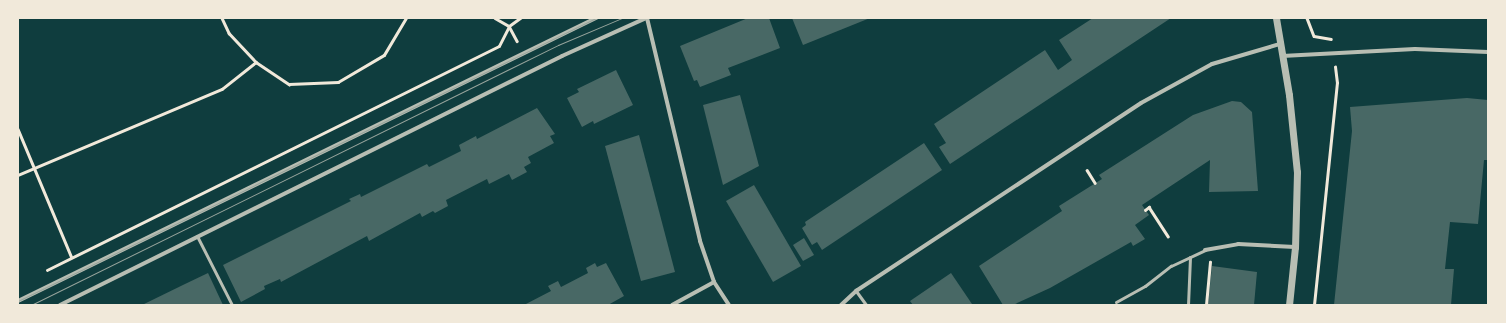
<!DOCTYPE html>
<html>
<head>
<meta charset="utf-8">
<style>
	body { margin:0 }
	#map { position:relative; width:1506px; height:323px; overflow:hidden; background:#0f3d3e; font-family:"Libre Baskerville",serif }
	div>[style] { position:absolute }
	.building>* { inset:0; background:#486865 }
	.path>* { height:2.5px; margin:-1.25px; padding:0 1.25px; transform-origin:1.25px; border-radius:1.25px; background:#f1e9da }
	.service>* { height:3px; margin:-1.5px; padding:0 1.5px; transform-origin:1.5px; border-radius:1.5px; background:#b8beb3 }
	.minor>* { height:4px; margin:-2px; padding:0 2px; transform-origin:2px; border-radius:2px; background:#b8beb3 }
	.tertiary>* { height:7px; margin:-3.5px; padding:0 3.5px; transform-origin:3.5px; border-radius:3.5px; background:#b8beb3 }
	.tram>* { height:1px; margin:-0.5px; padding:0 0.5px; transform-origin:0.5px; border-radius:0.5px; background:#97a49c }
	span { translate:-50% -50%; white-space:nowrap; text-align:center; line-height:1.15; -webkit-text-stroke:4px #f1e9da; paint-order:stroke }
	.frame { position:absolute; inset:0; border:19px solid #f1e9da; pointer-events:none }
</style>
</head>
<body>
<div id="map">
	<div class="building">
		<div style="clip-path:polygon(748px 18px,769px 18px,780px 48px,728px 68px,731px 75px,700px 87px,697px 80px,694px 81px,680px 46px)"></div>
		<div style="clip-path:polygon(792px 18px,870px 18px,803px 45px)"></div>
		<div style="clip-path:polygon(1093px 18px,1171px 18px,950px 164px,939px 147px,946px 143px,934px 124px,1045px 50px,1058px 70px,1072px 60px,1059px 40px)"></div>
		<div style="clip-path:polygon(616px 70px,633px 105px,594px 124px,593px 121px,582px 127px,567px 98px,579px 92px,577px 89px)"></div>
		<div style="clip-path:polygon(740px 95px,759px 166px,723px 185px,703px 105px)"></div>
		<div style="clip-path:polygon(1467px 98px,1488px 100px,1488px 160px,1484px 160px,1478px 224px,1450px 222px,1445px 269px,1454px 269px,1451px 305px,1334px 305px,1352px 131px,1350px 107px)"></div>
		<div style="clip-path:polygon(1232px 101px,1241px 102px,1252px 112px,1258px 191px,1209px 192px,1210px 160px,1142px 205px,1149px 215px,1135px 225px,1145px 239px,1133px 246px,1131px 242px,1050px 288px,1013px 305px,1003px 305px,979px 266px,1062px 211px,1059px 206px,1102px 179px,1099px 175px,1193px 115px)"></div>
		<div style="clip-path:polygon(537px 108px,555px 134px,550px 136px,554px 143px,528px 157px,531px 163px,524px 167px,527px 172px,512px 180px,509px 174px,489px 184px,487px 179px,446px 200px,448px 206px,435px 213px,433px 211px,422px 217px,420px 213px,369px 241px,367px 236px,281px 282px,280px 279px,264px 286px,265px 289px,241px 302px,223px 265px,351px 201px,349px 199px,360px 194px,361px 197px,427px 164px,429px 167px,461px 151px,459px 145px,476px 136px,477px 139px)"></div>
		<div style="clip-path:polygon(639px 135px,675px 272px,641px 281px,605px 146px)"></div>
		<div style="clip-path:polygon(924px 143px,942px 170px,822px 250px,817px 242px,812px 245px,802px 228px,806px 225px,805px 222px)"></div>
		<div style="clip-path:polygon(754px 185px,801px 266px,773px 282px,726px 201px)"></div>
		<div style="clip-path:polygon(804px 238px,814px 255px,803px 261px,793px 245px)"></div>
		<div style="clip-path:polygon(595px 263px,597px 267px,606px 263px,624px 296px,608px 305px,524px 305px,551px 291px,548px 286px,558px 281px,561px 287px,588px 273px,586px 268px)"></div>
		<div style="clip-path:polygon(1212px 266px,1257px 272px,1254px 305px,1208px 305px)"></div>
		<div style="clip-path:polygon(208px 273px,223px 305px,142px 305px,185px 284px)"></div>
		<div style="clip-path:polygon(951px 273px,972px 304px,913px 305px,910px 301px)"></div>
	</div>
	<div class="path">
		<div style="left:222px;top:18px;width:17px;rotate:65deg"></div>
		<div style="left:229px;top:33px;width:40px;rotate:47deg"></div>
		<div style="left:256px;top:62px;width:40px;rotate:34deg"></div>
		<div style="left:289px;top:84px;width:49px;rotate:-2.3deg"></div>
		<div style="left:338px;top:82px;width:53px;rotate:-30.4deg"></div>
		<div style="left:384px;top:55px;width:43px;rotate:-59.3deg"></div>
		<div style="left:495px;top:18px;width:16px;rotate:30deg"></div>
		<div style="left:509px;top:26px;width:17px;rotate:62deg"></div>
		<div style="left:1307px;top:18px;width:19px;rotate:69deg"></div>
		<div style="left:1314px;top:36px;width:17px;rotate:10deg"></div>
		<div style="left:18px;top:129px;width:138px;rotate:67.3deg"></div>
		<div style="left:1087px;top:170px;width:15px;rotate:58deg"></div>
		<div style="left:18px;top:175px;width:221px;rotate:-22.9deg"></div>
		<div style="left:222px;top:89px;width:43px;rotate:-38.5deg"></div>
		<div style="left:1145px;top:210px;width:5px;rotate:-37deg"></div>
		<div style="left:1149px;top:207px;width:35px;rotate:57deg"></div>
		<div style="left:47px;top:270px;width:504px;rotate:-26.36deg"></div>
		<div style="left:499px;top:46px;width:22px;rotate:-63deg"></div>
		<div style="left:509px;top:26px;width:14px;rotate:-36deg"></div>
		<div style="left:1206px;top:305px;width:43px;rotate:-84.7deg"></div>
		<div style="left:1314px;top:305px;width:223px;rotate:-84.1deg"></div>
		<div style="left:1337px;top:83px;width:16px;rotate:-97deg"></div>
	</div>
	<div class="service">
		<div style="left:197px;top:236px;width:77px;rotate:63.1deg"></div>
		<div style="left:856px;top:291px;width:17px;rotate:54deg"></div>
		<div style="left:1116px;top:302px;width:33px;rotate:-29deg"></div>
		<div style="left:1145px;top:286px;width:33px;rotate:-38deg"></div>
		<div style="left:1171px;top:266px;width:38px;rotate:-25deg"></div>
		<div style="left:1188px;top:305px;width:48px;rotate:-87.6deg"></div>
	</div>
	<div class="minor">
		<div style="left:647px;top:18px;width:229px;rotate:76.6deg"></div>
		<div style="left:700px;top:241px;width:43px;rotate:71.1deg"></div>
		<div style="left:714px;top:282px;width:27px;rotate:57deg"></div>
		<div style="left:1282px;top:56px;width:133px;rotate:-3deg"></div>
		<div style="left:1415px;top:49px;width:73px;rotate:2.4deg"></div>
		<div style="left:1205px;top:250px;width:34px;rotate:-10deg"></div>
		<div style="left:1238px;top:244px;width:57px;rotate:3deg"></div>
		<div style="left:18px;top:301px;width:644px;rotate:-26.09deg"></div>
		<div style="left:60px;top:305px;width:560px;rotate:-26.38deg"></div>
		<div style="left:562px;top:56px;width:92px;rotate:-24.3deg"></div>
		<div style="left:672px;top:305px;width:48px;rotate:-28.7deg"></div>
		<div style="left:841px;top:305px;width:21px;rotate:-43deg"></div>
		<div style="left:856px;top:291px;width:341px;rotate:-33.4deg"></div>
		<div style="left:1141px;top:103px;width:81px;rotate:-28.8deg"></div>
		<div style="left:1212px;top:64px;width:71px;rotate:-16.4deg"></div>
	</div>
	<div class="tertiary">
		<div style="left:1276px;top:18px;width:78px;rotate:80.4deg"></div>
		<div style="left:1289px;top:95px;width:77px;rotate:84.1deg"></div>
		<div style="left:1297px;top:172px;width:75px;rotate:91.5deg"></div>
		<div style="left:1295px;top:247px;width:58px;rotate:95.9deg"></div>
	</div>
	<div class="tram">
		<div style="left:18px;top:301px;width:644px;rotate:-26.09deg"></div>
		<div style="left:31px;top:305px;width:588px;rotate:-26.26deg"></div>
		<div style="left:558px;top:45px;width:69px;rotate:-22.9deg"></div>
	</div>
	<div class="frame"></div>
</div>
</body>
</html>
